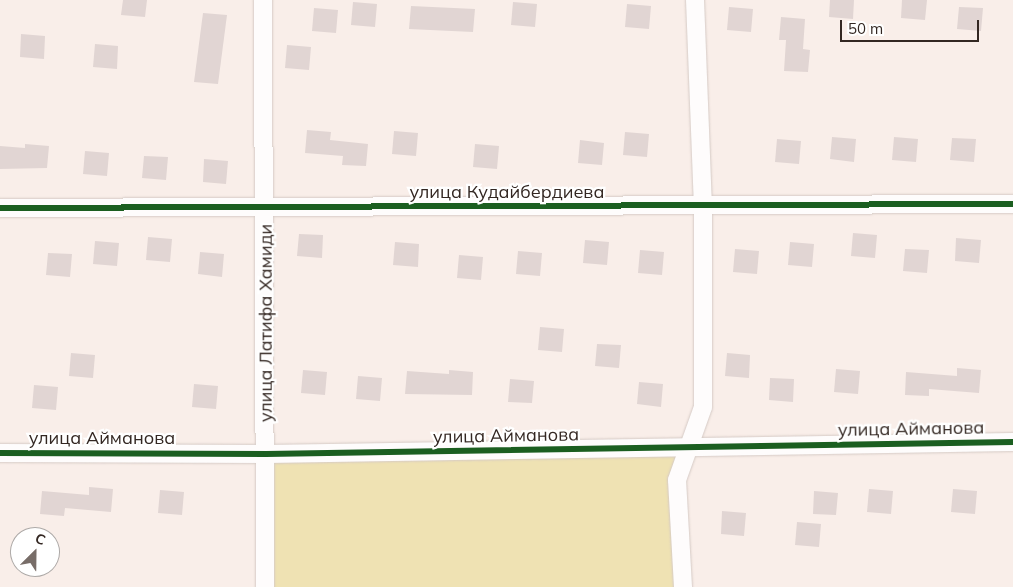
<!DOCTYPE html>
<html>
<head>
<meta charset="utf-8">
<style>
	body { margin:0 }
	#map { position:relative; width:1013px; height:587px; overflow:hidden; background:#f9eee9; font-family:Mulish,sans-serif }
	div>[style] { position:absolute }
	.green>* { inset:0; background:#efe2b3 }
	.building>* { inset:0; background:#e1d5d3 }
	.roads { filter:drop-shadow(0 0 1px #d5cac5) drop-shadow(0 0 1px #d5cac5) }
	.street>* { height:18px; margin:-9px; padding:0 9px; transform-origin:9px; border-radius:9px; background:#fefcfc }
	.cycleway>* { height:6px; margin:-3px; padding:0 3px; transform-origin:3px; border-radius:3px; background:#1b5e20 }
	span { translate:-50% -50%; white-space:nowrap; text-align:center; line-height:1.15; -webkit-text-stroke:4.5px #fff; paint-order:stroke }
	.street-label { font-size:18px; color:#332722 }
	.north { position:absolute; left:10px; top:527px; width:50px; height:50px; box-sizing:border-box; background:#fff; border:1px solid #ada9a7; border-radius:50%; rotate:23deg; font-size:14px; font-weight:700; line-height:20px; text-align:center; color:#332722 }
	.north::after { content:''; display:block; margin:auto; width:18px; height:22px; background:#786d68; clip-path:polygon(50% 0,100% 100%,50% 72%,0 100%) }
	.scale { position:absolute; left:840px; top:20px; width:139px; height:22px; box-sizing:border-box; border:2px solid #332722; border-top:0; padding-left:6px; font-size:15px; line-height:18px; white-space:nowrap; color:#332722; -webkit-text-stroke:4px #fff; paint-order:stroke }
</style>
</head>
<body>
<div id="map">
	<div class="green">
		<div style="clip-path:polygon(688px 449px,677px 480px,683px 587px,265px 587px,266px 454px)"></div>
	</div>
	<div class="building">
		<div style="clip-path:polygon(123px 0,147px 0,145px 17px,121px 15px)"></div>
		<div style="clip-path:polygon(830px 0,854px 0,853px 19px,829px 17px)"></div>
		<div style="clip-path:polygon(902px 0,927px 0,925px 20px,901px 18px)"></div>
		<div style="clip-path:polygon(353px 2px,377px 4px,375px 27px,351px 25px)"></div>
		<div style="clip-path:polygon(513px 2px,537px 4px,535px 27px,511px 25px)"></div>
		<div style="clip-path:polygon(627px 4px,651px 6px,649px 29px,625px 27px)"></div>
		<div style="clip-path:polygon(411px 6px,475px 9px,473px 32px,409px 29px)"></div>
		<div style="clip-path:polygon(729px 7px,753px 9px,751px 32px,727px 30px)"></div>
		<div style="clip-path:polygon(959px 7px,983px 8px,981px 31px,957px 29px)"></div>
		<div style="clip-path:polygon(314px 8px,338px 10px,336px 33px,312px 31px)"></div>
		<div style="clip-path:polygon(203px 13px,227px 15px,218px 84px,194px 82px)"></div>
		<div style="clip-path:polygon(781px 17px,805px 19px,803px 49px,810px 50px,808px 72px,784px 71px,786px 40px,779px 40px)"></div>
		<div style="clip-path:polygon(21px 34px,45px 36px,44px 59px,20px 57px)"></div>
		<div style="clip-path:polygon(95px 44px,118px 46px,117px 69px,93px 67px)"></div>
		<div style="clip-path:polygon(287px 45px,311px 47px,309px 70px,285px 68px)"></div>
		<div style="clip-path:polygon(307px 130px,331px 132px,330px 140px,368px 144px,366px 166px,342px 165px,343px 156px,305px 153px)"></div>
		<div style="clip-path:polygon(394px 131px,418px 133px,416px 156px,392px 154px)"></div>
		<div style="clip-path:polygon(625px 132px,649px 134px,647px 157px,623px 155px)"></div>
		<div style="clip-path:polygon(832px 137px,856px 139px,854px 162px,830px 159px)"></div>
		<div style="clip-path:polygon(894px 137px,918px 139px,916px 162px,892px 160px)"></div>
		<div style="clip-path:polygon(952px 138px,976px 139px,974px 162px,950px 160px)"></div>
		<div style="clip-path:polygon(777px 139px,801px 141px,799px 164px,775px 162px)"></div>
		<div style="clip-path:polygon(580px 140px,604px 143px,602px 165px,578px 163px)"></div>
		<div style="clip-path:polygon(25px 144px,49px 146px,47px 168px,0 169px,0 146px,25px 148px)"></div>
		<div style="clip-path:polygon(475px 144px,499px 146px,497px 169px,473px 167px)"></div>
		<div style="clip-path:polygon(85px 151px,109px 153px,107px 176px,83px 174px)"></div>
		<div style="clip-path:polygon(144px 156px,168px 157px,166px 180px,142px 178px)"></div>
		<div style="clip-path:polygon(204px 159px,228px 161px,226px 184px,203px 182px)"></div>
		<div style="clip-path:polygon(853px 233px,877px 235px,875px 258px,851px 256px)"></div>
		<div style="clip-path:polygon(299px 234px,323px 235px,322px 258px,297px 256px)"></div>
		<div style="clip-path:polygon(148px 237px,172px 239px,170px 262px,146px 260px)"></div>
		<div style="clip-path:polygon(956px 238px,981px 240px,979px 263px,955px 261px)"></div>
		<div style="clip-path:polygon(585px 240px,609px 242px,607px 265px,583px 263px)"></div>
		<div style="clip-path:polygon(95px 241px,119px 243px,117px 266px,93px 264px)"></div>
		<div style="clip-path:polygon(395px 242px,419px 244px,418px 267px,393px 265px)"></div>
		<div style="clip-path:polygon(790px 242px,814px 244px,812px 267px,788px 265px)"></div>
		<div style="clip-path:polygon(735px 249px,759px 251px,757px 274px,733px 272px)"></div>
		<div style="clip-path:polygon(905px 249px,929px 250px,927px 273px,903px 271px)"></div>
		<div style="clip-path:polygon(640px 250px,664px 252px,662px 275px,638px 273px)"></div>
		<div style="clip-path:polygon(518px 251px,542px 253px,540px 276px,516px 274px)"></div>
		<div style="clip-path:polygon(200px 252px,224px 254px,222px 277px,198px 274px)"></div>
		<div style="clip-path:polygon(48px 253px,72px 254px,70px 277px,46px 275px)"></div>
		<div style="clip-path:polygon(459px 255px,483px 257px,481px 280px,457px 278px)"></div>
		<div style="clip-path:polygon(540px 327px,564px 329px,562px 352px,538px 350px)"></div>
		<div style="clip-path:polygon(597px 344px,621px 345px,619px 368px,595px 366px)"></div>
		<div style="clip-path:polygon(71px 353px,95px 355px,93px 378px,69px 376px)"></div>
		<div style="clip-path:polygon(727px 353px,750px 355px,749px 378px,725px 376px)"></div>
		<div style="clip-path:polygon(957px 368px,981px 370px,979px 393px,929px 389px,929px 396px,905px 395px,906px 372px,957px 376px)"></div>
		<div style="clip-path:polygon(836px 369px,860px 371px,858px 394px,834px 392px)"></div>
		<div style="clip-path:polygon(303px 370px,327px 372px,325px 395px,301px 393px)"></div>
		<div style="clip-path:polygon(449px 370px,473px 372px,472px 395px,405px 394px,407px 371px,449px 374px)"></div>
		<div style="clip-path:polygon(358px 376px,382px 378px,380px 401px,356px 399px)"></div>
		<div style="clip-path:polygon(770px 378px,794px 379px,793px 402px,769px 400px)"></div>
		<div style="clip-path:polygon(510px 379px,534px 381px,532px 403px,508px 402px)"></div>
		<div style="clip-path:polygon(639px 382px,663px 384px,661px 407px,637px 404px)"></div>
		<div style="clip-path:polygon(194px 384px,218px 386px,216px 409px,192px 407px)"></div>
		<div style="clip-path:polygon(34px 385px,58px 387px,56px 410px,32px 408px)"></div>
		<div style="clip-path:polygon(89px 487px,113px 489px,111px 512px,65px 508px,64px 516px,40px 514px,42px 491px,89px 495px)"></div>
		<div style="clip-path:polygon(869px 489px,893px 491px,891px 514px,867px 512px)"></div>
		<div style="clip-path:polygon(953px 489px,977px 491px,975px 514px,951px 512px)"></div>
		<div style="clip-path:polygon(160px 490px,184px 492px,182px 515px,158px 513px)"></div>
		<div style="clip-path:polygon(814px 491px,838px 493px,836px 515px,813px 514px)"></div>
		<div style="clip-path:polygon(722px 511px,746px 513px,744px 536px,721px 534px)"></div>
		<div style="clip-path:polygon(797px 522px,821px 524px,819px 547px,795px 545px)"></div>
	</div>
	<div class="roads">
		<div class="street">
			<div style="left:263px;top:0;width:587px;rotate:89.8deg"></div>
			<div style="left:0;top:208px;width:1013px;rotate:-0.23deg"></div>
			<div style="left:0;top:453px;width:266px;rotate:0.2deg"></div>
			<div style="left:266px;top:454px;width:747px;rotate:-0.92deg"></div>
			<div style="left:683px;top:587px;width:107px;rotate:-93.2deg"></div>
			<div style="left:677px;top:480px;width:77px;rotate:-70.4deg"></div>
			<div style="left:703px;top:407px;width:199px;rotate:-90deg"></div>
			<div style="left:703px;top:208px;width:208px;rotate:-92.2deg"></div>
		</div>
	</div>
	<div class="cycleway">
		<div style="left:0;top:208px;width:1013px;rotate:-0.23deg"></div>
		<div style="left:0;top:453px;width:266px;rotate:0.2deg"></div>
		<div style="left:266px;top:454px;width:747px;rotate:-0.92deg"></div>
	</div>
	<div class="street-label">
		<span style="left:507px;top:192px">улица Кудайбердиева</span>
		<span style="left:266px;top:323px;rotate:-90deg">улица Латифа Хамиди</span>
		<span style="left:911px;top:429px;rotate:-1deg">улица Айманова</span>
		<span style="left:506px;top:436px;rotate:-1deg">улица Айманова</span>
		<span style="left:102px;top:438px">улица Айманова</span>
	</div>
	<div class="north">С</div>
	<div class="scale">50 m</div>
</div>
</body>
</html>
